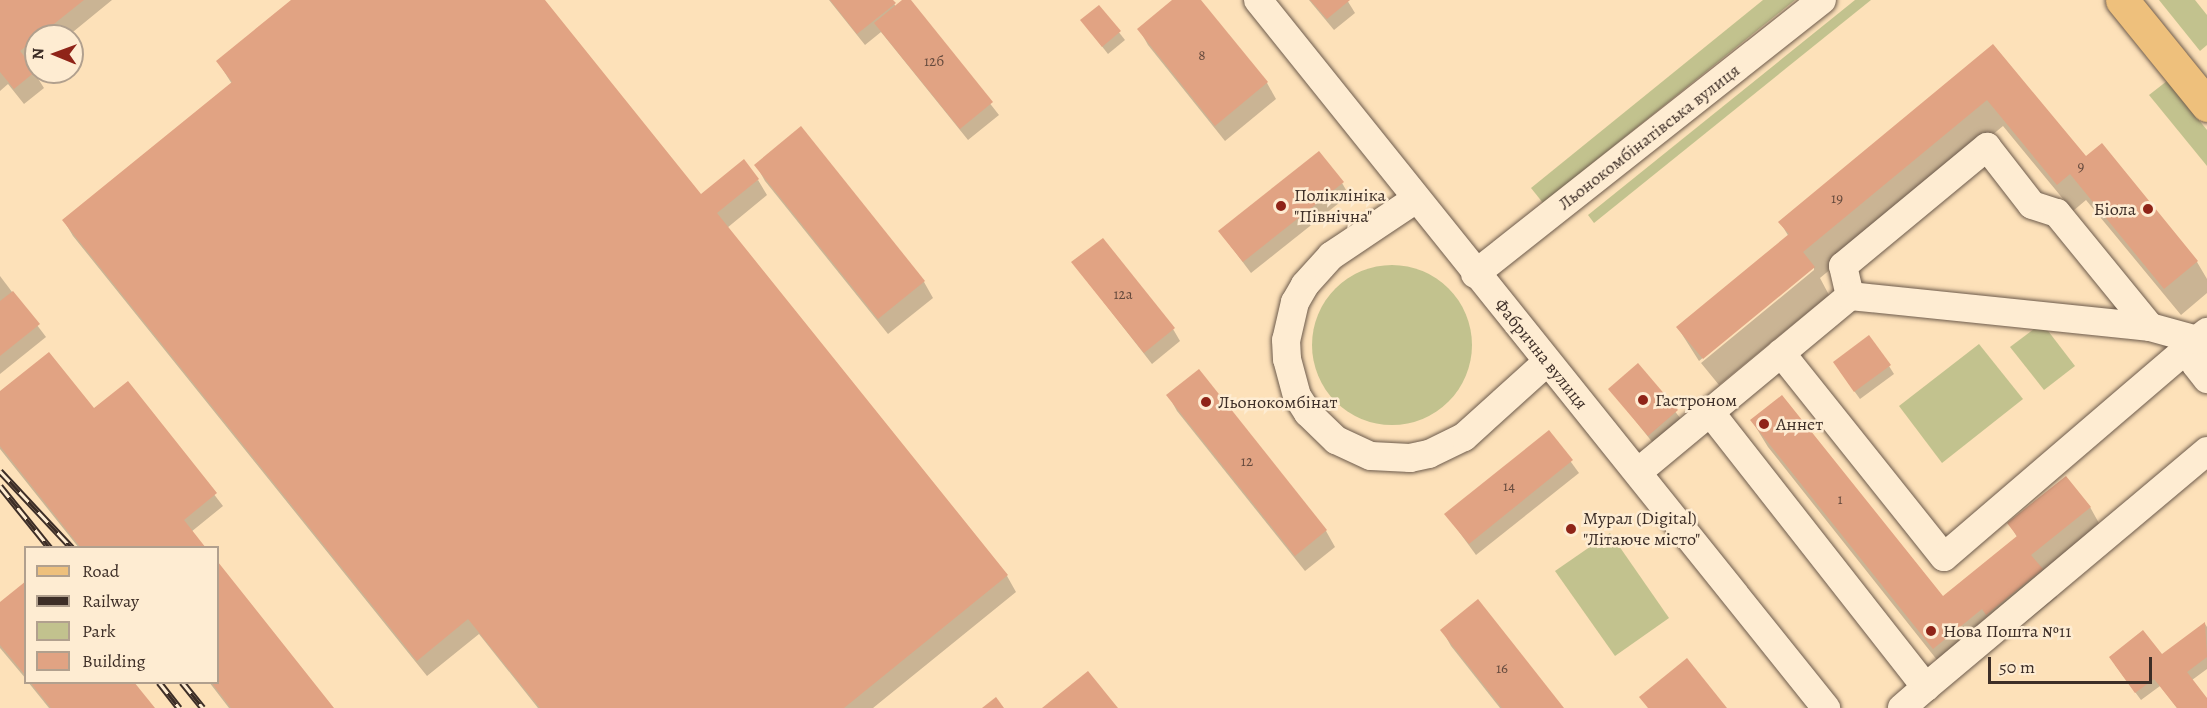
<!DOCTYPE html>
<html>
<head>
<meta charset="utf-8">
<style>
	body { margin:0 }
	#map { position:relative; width:2207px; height:708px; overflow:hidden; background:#fde1b9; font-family:Alegreya,serif }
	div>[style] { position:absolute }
	.green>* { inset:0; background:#c2c28e }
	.round { border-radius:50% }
	.shadow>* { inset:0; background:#0003 }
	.building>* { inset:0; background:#e1a383 }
	.roads { filter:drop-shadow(0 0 2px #6d5b4c) drop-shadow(0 0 2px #6d5b4c) }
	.minor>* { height:28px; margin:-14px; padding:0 14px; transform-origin:14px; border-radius:14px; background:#feecd2 }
	.major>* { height:33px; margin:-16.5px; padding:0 16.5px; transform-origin:16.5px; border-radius:16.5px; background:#eec07c }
	.rail>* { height:7px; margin-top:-3.5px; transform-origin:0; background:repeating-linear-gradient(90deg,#feecd2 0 14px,#3d2e27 0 28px); box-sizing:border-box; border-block:2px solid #3d2e27 }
	.dots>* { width:16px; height:16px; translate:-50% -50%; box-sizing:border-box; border:3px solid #feecd2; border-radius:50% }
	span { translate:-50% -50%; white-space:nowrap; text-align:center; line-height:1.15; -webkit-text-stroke:5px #feecd2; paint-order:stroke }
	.number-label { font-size:15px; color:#664b3e }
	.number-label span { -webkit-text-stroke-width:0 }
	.street-label { font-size:18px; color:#3d2e27 }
	.poi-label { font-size:18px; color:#3d2e27 }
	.left { translate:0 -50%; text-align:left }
	.right { translate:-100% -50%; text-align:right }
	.legend { position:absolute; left:24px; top:546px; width:195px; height:138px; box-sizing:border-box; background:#feecd2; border:2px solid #b1a08e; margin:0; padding:8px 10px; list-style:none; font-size:18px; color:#3d2e27 }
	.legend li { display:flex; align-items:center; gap:12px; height:30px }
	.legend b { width:30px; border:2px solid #b1a08e }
	.north { position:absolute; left:24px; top:24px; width:60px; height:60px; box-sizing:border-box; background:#feecd2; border:2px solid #b1a08e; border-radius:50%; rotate:271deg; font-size:16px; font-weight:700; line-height:24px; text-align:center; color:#3d2e27 }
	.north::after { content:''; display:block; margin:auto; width:21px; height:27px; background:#8f2418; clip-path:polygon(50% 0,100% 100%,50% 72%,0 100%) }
	.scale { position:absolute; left:1988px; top:657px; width:164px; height:27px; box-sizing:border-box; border:3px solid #3d2e27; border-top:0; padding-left:8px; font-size:18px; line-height:21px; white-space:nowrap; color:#3d2e27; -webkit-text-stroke:4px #feecd2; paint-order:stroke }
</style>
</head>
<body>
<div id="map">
	<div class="green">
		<div style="clip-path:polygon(1763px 0,1795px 0,1543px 203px,1531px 188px)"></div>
		<div style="clip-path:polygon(1855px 0,1871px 0,1594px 223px,1588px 215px)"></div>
		<div style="clip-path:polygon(2159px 0,2195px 0,2207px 15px,2207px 45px,2200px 51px)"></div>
		<div style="clip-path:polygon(2167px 81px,2207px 130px,2207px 166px,2149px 95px)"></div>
		<div class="round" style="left:1312px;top:265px;width:160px;height:160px"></div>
		<div style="clip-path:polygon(2042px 323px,2075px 366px,2044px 390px,2010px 347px)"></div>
		<div style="clip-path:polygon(1979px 344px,2023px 399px,1942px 463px,1899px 406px)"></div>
		<div style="clip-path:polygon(1610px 533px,1669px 618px,1615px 656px,1555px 571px)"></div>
	</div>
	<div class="shadow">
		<div style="clip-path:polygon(0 0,112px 0,68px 36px,36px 36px,36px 61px,30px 66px,44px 88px,24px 104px,8px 84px,0 91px)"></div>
		<div style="clip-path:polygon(294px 0,543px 0,701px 196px,758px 180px,767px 195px,727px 228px,1007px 576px,1016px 592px,873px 708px,538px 708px,479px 634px,427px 676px,73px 236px,64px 221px,232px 84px,218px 62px)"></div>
		<div style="clip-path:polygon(829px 0,892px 0,896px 7px,904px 0,909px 0,999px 115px,968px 140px,881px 32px,865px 45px)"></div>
		<div style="clip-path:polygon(1174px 0,1199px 0,1267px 83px,1276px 99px,1225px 141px,1148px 45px,1139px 29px)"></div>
		<div style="clip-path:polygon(1309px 0,1347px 0,1355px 13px,1334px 30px)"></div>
		<div style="clip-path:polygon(1099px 7px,1125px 40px,1108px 54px,1082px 21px)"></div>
		<div style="clip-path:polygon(1993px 46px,2086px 159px,2197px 262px,2207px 279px,2207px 293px,2181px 315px,2086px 200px,2073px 211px,2003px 126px,1820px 278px,1829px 295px,1719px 385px,1701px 363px,1814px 270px,1814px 266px,1699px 361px,1678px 328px,1789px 237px,1780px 222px)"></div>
		<div style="clip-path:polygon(801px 128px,924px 282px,933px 298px,888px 334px,765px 181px,756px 165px)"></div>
		<div style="clip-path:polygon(1342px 183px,1349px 195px,1251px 273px,1220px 232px)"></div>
		<div style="clip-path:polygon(1073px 263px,1173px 329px,1180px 341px,1152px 364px)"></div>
		<div style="clip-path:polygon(0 276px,46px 337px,0 374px)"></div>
		<div style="clip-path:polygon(1638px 365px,1681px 419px,1653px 443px,1610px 389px)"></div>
		<div style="clip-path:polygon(1889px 366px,1894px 374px,1860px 399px,1839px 370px)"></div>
		<div style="clip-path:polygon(1199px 371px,1326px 531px,1335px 547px,1305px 571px,1177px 411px,1168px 395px)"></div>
		<div style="clip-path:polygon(128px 383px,223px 506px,191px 532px,204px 548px,79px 548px,0 449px,0 393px,94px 410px)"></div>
		<div style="clip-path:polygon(1752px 421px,1942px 598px,2017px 537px,2009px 523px,2090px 507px,2105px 534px,2047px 581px,2057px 597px,2002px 641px,1949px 675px,1768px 447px)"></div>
		<div style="clip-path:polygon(1549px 432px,1579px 473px,1476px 555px,1446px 514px)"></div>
		<div style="clip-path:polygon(218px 564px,333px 708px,229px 708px,209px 682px,218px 682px)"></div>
		<div style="clip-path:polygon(26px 583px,26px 679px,0 648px,0 604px)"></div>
		<div style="clip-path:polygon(2205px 624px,2207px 627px,2207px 669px,2192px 680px,2207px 701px,2207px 708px,2177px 708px,2160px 686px,2141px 700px,2115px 665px,2162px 656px)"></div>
		<div style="clip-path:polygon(1442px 630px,1562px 708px,1500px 708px,1451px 646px)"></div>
		<div style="clip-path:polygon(28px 682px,132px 682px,153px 708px,49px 708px)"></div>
	</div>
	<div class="building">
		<div style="clip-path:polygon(0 0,84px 0,20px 51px,36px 71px,14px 89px,0 72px)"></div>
		<div style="clip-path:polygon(291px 0,545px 0,701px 194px,744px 159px,759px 179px,717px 213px,1008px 575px,844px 708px,540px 708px,468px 619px,417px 661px,62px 220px,232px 82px,216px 61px)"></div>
		<div style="clip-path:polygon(830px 0,893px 0,896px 3px,857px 34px)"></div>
		<div style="clip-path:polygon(902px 0,911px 0,993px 102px,960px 129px,874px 23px)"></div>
		<div style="clip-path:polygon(1172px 0,1201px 0,1268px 82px,1215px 126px,1137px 29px)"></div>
		<div style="clip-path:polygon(1310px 0,1350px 0,1327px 19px)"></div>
		<div style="clip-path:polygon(1099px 5px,1121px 31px,1102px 47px,1080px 20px)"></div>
		<div style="clip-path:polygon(1993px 44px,2086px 156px,2102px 143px,2198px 261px,2164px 289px,2070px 174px,2057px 185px,1987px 100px,1803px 252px,1815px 267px,1703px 359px,1676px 327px,1789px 234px,1778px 222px)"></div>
		<div style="clip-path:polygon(801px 126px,925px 281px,878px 319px,754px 165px)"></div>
		<div style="clip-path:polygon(1319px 151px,1344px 182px,1243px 262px,1218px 231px)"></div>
		<div style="clip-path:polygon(1103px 238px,1175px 328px,1144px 353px,1071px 262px)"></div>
		<div style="clip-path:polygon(13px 291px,40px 324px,0 356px,0 301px)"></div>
		<div style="clip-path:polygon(1869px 335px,1891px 365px,1854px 392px,1833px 362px)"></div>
		<div style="clip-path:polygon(49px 352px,94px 408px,128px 381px,217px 493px,184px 520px,206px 548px,81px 548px,0 446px,0 391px)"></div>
		<div style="clip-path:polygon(1638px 363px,1678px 410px,1648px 436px,1608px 389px)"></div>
		<div style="clip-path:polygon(1199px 369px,1327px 530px,1295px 556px,1166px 395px)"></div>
		<div style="clip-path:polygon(1782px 395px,1943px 596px,2017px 536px,2007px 523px,2066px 476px,2091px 507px,2031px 555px,2043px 569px,1986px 615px,1982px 609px,1933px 649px,1750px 420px)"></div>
		<div style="clip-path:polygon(1549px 430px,1573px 460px,1469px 544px,1444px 514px)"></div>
		<div style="clip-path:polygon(218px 562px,334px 708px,231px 708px,211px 682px,218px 682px)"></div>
		<div style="clip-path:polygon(26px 581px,26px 676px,0 645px,0 602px)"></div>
		<div style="clip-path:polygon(1478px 599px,1564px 708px,1502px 708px,1440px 630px)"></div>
		<div style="clip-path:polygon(2205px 622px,2207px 657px,2187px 672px,2207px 698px,2207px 708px,2177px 708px,2154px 679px,2135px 693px,2109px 657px,2143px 630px,2162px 654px)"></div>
		<div style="clip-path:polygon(1687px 658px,1727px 708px,1648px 708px,1639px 697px)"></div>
		<div style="clip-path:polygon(1088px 671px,1118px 708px,1042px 708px)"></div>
		<div style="clip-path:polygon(30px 682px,134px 682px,155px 708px,51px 708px)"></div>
		<div style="clip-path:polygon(996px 697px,1004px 708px,982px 708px)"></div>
	</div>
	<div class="roads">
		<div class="minor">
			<div style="left:1258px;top:0;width:908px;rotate:51.26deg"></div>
			<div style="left:1416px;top:199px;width:102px;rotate:146.2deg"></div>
			<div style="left:1331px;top:256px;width:39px;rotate:132deg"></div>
			<div style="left:1305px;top:285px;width:20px;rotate:120deg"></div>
			<div style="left:1295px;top:302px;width:39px;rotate:103deg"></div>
			<div style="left:1286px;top:340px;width:19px;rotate:87deg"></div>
			<div style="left:1287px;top:359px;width:38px;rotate:75deg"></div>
			<div style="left:1297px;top:396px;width:20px;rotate:57deg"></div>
			<div style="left:1308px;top:413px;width:39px;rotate:44deg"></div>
			<div style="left:1336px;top:440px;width:38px;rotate:25deg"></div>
			<div style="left:1371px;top:456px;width:39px;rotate:3deg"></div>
			<div style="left:1410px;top:458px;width:19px;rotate:-12deg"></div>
			<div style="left:1429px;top:454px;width:39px;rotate:-26deg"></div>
			<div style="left:1464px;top:437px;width:112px;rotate:-42.1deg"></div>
			<div style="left:1475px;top:274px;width:442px;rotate:-38.3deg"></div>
			<div style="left:1850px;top:296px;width:31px;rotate:-103deg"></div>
			<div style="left:1843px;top:266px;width:187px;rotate:-39.6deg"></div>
			<div style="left:1987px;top:147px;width:73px;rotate:52.2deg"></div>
			<div style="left:2032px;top:205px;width:26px;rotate:18deg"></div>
			<div style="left:2057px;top:213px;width:147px;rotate:50.8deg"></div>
			<div style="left:1781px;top:353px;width:261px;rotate:51.4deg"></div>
			<div style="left:1944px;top:557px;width:333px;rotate:-40.6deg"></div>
			<div style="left:2197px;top:340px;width:25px;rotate:92deg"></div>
			<div style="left:2196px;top:365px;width:18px;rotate:52deg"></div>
			<div style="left:1710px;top:412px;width:350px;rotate:51.9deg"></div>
			<div style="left:1926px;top:687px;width:32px;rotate:139deg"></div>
			<div style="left:1638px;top:472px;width:276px;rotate:-39.7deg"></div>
			<div style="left:1850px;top:296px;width:302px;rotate:5.9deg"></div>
			<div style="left:2150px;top:327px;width:49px;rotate:15.5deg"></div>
			<div style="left:2197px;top:340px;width:13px;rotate:-39deg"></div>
			<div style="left:1926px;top:687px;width:367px;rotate:-40deg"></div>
		</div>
		<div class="major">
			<div style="left:2122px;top:0;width:135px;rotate:51deg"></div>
		</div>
	</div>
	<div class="rail">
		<div style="left:0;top:471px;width:105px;rotate:46.9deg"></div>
		<div style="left:0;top:486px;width:80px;rotate:51.1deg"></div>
		<div style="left:159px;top:682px;width:33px;rotate:52deg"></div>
		<div style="left:182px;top:682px;width:33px;rotate:51deg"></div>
	</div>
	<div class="dots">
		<div style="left:1281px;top:206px;background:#8f2418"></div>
		<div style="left:2148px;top:209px;background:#8f2418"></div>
		<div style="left:1643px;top:400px;background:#8f2418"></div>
		<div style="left:1206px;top:402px;background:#8f2418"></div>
		<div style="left:1764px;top:424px;background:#8f2418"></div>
		<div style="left:1571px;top:529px;background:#8f2418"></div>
		<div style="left:1931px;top:631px;background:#8f2418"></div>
	</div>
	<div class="number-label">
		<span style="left:1202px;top:56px">8</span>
		<span style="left:934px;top:62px">12б</span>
		<span style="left:2081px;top:167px">9</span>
		<span style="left:1837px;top:199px">19</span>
		<span style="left:1123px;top:295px">12а</span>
		<span style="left:1247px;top:462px">12</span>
		<span style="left:1509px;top:487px">14</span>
		<span style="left:1840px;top:500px">1</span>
		<span style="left:1502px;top:669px">16</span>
	</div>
	<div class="street-label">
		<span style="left:1649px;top:137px;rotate:-38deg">Льонокомбінатівська вулиця</span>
		<span style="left:1541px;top:354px;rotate:51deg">Фабрична вулиця</span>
	</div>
	<div class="poi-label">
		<span class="left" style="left:1294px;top:206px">Поліклініка<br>"Північна"</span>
		<span class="right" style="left:2136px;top:209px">Біола</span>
		<span class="left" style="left:1655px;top:400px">Гастроном</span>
		<span class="left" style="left:1218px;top:402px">Льонокомбінат</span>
		<span class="left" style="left:1776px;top:424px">Аннет</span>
		<span class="left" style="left:1583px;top:529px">Мурал (Digital)<br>"Літаюче місто"</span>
		<span class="left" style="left:1943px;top:631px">Нова Пошта №11</span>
	</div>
	<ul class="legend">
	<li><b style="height:8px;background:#eec07c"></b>Road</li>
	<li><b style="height:8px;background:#3d2e27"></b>Railway</li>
	<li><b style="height:16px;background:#c2c28e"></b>Park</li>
	<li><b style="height:16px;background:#e1a383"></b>Building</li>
	</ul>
	<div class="north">N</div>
	<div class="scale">50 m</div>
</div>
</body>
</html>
